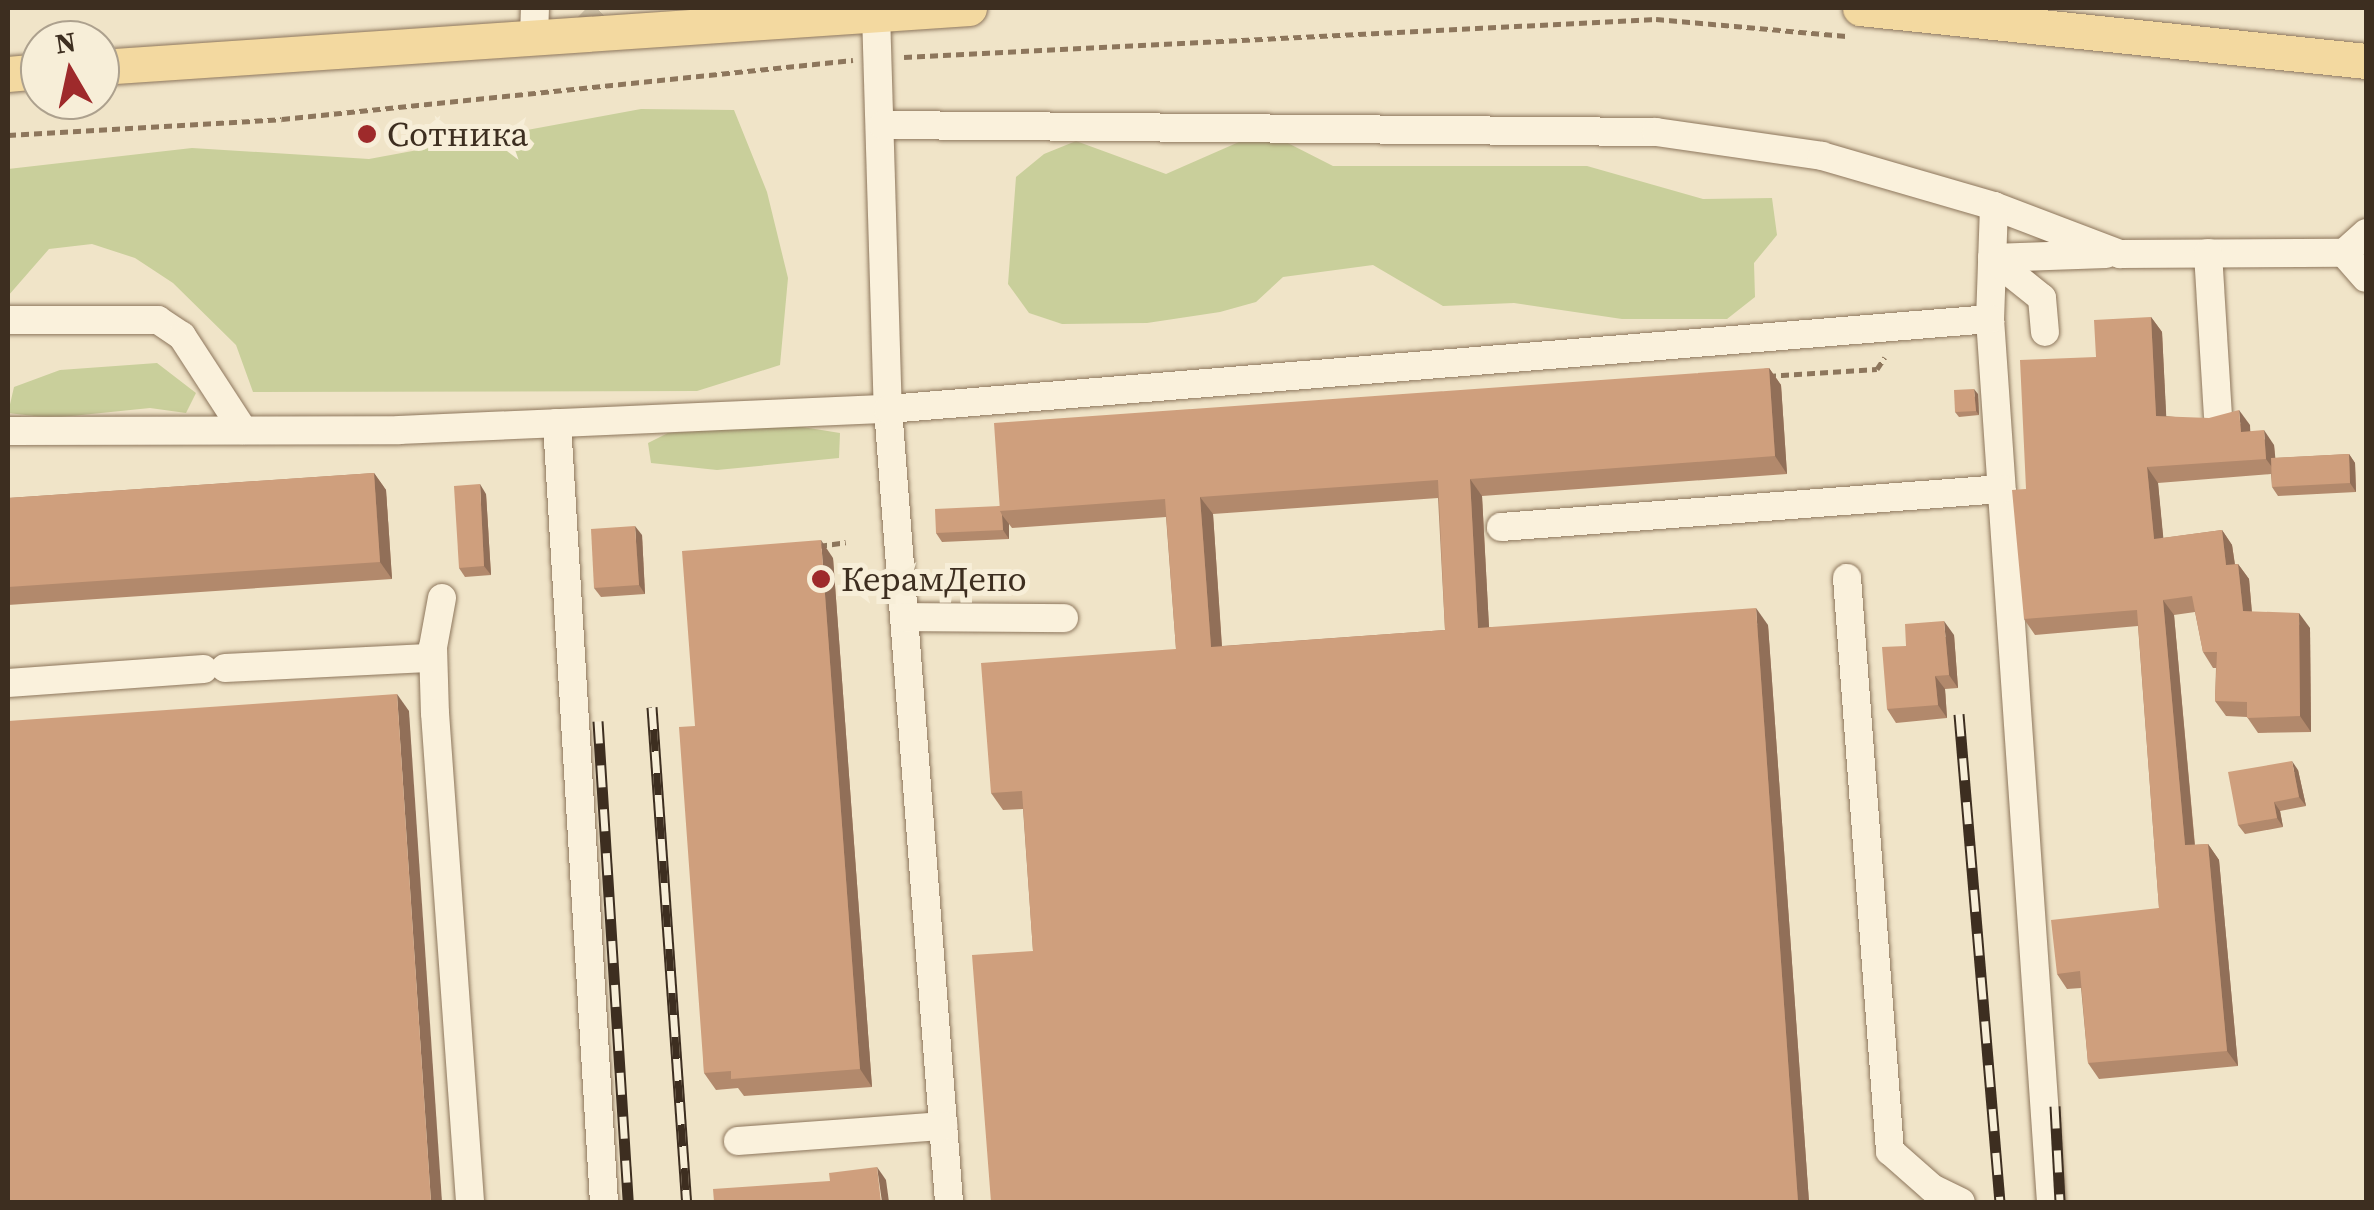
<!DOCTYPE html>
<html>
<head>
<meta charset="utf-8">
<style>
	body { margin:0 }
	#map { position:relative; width:2374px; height:1210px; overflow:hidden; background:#f0e4c8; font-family:"Source Serif 4",serif }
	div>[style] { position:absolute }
	.green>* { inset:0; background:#c9cf9b }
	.minor-tunnel>* { height:28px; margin-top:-14px; transform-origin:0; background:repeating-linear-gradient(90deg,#ccc0a6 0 28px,transparent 0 42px) }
	.path>* { height:5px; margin-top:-2.5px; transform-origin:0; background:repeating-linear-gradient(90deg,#8d765c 0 8px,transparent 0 13px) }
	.roads { filter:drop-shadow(0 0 2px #8d765c) drop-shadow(0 0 2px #8d765c) }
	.minor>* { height:28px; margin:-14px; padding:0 14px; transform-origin:14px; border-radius:14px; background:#faf1dc }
	.major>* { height:35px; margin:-17.5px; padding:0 17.5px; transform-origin:17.5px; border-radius:17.5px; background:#f3d9a0 }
	.rail>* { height:11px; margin-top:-5.5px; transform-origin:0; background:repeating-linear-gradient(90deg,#f7eed8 0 22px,#3d2e20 0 44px); box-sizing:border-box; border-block:2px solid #3d2e20 }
	.wall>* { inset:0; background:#b2896c }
	.shaded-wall>* { inset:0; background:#916f58 }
	.building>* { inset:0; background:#cf9f7d }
	.dots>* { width:28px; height:28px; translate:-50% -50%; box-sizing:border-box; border:5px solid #f7eed8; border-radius:50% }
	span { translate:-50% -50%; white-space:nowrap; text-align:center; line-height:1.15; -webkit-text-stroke:10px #f7eed8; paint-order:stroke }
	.poi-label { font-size:35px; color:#3d2e20 }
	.left { translate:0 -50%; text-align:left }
	.frame { position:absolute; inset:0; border:10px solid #3d2e20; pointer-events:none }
	.north { position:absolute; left:20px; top:20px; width:100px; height:100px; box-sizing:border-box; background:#f7eed8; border:2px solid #ada18e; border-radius:50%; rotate:351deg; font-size:28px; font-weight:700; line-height:40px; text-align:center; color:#3d2e20 }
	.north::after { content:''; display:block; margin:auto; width:35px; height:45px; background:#9e2a2b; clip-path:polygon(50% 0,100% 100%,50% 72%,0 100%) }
</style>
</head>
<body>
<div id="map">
	<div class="green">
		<div style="clip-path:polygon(641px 109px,734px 110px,767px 192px,788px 278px,780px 365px,697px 391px,253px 392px,236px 345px,173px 283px,135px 258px,92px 244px,49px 249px,8px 296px,8px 169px,192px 148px,369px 159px)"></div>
		<div style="clip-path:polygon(1264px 131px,1333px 166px,1587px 166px,1703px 199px,1772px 198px,1777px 235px,1754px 263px,1755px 297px,1727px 319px,1622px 319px,1514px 303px,1443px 306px,1373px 265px,1283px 277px,1256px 302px,1220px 312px,1147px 323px,1062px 324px,1029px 313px,1008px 284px,1016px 177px,1044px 154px,1076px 141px,1166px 174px)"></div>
		<div style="clip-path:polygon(157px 363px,196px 393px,186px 413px,150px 408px,52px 418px,8px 413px,14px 387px,60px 370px)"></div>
		<div style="clip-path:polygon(790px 425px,840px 433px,839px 458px,717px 470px,651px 463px,648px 443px,668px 433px)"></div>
	</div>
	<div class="minor-tunnel">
		<div style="left:582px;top:33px;width:35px;rotate:-46deg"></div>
	</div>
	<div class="path">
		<div style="left:904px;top:57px;width:753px;rotate:-2.89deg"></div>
		<div style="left:1656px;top:19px;width:191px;rotate:5.1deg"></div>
		<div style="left:8px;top:135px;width:274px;rotate:-3.3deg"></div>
		<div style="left:282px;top:119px;width:574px;rotate:-5.9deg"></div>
		<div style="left:1768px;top:376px;width:109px;rotate:-3.7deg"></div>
		<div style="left:1877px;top:369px;width:14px;rotate:-56deg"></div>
		<div style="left:819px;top:546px;width:27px;rotate:-8deg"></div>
	</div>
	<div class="roads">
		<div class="minor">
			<div style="left:876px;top:13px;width:396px;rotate:88.3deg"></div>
			<div style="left:888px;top:409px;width:795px;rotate:85.6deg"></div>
			<div style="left:534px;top:36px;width:28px;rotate:-88deg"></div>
			<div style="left:883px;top:125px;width:773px;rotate:0.52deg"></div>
			<div style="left:1656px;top:132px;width:168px;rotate:8.2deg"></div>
			<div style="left:1822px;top:156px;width:179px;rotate:16.2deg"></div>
			<div style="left:1994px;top:206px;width:135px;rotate:20.9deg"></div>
			<div style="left:2120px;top:254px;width:224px;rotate:-0.3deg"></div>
			<div style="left:2344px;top:253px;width:30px;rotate:-42deg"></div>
			<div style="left:1994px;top:206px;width:113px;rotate:92deg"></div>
			<div style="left:1990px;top:319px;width:885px;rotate:86.05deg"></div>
			<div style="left:2208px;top:253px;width:163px;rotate:86.5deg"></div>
			<div style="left:2344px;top:253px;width:33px;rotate:49deg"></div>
			<div style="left:1992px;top:258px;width:114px;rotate:-2deg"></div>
			<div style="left:1992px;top:258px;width:64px;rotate:38.7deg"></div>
			<div style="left:2042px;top:298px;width:34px;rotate:85deg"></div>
			<div style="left:8px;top:320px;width:150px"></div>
			<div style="left:158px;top:320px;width:29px;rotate:34deg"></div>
			<div style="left:182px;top:336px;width:112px;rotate:57deg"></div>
			<div style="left:557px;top:423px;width:780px;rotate:86.55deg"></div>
			<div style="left:8px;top:431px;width:391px;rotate:-0.1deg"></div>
			<div style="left:399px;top:430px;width:489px;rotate:-2.5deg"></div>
			<div style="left:888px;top:409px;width:1106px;rotate:-4.67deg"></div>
			<div style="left:1501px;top:527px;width:502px;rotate:-4.34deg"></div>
			<div style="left:1847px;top:578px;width:575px;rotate:85.71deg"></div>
			<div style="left:1890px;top:1151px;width:56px;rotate:41.4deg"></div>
			<div style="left:1932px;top:1188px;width:32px;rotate:26deg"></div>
			<div style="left:442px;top:598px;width:50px;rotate:100.4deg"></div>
			<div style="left:433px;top:647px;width:66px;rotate:88.3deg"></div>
			<div style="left:435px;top:713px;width:490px;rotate:85.9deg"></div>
			<div style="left:904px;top:617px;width:160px;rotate:0.4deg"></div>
			<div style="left:225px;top:668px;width:208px;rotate:-2.8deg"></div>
			<div style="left:8px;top:683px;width:196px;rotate:-4.1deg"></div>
			<div style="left:738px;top:1141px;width:206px;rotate:-4.2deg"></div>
		</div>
		<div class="major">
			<div style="left:1860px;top:8px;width:509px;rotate:5.98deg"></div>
			<div style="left:100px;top:67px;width:871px;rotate:-3.88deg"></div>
			<div style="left:8px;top:74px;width:32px;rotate:-5deg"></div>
		</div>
	</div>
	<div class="rail">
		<div style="left:652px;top:707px;width:496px;rotate:86deg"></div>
		<div style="left:1959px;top:714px;width:490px;rotate:85.2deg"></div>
		<div style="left:598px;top:721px;width:482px;rotate:86.4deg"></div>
		<div style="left:2055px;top:1106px;width:96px;rotate:87deg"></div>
	</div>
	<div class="wall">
		<div style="clip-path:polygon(2151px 317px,2162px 332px,2166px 416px,2250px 425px,2250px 431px,2274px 445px,2275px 458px,2349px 454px,2355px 463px,2356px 492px,2278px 496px,2272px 487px,2271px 474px,2158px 483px,2163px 538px,2222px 530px,2232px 545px,2235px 564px,2238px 564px,2249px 579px,2252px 612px,2310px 628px,2311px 732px,2258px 733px,2247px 717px,2226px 716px,2215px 701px,2216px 668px,2213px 668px,2203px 652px,2195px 612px,2174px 615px,2195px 845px,2208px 844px,2219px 860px,2238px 1066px,2099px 1079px,2088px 1063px,2081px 988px,2067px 989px,2057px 974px,2159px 908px,2138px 626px,2035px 635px,2024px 619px,2026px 489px,2096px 357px)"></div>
		<div style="clip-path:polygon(evenodd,1769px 368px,1781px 385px,1787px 474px,1482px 496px,1489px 627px,1768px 625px,1809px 1202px,991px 1202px,1033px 951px,1023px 809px,1003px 810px,991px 793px,1176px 649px,1166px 517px,1012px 528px,1009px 524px,1009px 539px,942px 542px,936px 533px,999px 506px,1769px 368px,1438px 498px,1445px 630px,1222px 646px,1213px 514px,1438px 498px)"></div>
		<div style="clip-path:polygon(1978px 394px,1979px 415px,1959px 417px,1955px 412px)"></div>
		<div style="clip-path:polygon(374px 473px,386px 490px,392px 579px,8px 605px,8px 498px)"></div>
		<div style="clip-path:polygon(486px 494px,491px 575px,465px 577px,459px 568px)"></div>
		<div style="clip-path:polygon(642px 535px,645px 594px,601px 597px,594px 588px)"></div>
		<div style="clip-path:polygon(833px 558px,872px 1087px,744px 1096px,738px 1088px,716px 1090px,704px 1073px,695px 726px)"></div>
		<div style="clip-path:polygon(1954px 635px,1958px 688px,1945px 689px,1947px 718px,1896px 723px,1887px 709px,1906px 646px)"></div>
		<div style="clip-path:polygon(2298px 770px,2306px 806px,2280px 811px,2283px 827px,2245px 834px,2238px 825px)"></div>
	</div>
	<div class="shaded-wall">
		<div style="clip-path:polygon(2151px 317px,2162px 332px,2167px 431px,2156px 416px)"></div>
		<div style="clip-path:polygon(1769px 368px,1781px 385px,1787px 474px,1775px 456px)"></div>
		<div style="clip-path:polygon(1974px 389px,1978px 394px,1979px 415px,1976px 411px)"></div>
		<div style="clip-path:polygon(2239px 410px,2250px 425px,2251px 447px,2241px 432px)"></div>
		<div style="clip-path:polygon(2264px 430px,2274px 445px,2277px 474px,2266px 459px)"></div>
		<div style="clip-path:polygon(2349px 454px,2355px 463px,2356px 492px,2350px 483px)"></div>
		<div style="clip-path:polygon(2147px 467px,2158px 483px,2165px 555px,2154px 539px)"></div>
		<div style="clip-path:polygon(374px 473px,386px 490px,392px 579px,380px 562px)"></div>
		<div style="clip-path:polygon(1470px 479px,1482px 496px,1490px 646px,1478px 628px)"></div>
		<div style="clip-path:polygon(480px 484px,486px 494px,491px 575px,484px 566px)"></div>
		<div style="clip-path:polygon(1200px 497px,1213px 514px,1223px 664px,1211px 647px)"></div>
		<div style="clip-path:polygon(1002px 515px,1009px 524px,1009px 539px,1003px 530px)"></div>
		<div style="clip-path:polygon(635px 526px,642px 535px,645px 594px,639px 585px)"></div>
		<div style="clip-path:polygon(2222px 530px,2232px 545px,2237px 580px,2226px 565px)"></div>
		<div style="clip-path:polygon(821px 540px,833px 558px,872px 1087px,860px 1069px)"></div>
		<div style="clip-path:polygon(2238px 564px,2249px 579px,2253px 627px,2243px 611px)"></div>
		<div style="clip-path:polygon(2163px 600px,2174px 615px,2196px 860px,2185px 845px)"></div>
		<div style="clip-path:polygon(1756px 608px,1768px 625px,1809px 1202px,1798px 1202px)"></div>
		<div style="clip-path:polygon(2299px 613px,2310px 628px,2311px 732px,2300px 716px)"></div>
		<div style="clip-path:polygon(1944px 621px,1954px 635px,1958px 688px,1949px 675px)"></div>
		<div style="clip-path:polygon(1935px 676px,1945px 689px,1947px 718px,1938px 705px)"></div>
		<div style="clip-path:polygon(397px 694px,409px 711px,442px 1202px,431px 1202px)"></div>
		<div style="clip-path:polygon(2292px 761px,2298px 770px,2306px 806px,2299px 797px)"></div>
		<div style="clip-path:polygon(2274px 802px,2280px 811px,2283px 827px,2277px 818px)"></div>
		<div style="clip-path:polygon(2208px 844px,2219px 860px,2238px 1066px,2227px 1051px)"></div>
		<div style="clip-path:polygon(877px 1167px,886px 1180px,889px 1202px,882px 1202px)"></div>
	</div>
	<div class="building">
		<div style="clip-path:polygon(2151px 317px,2156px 416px,2209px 418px,2239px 410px,2241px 432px,2264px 430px,2266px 459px,2147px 467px,2154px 539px,2222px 530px,2226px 565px,2238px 564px,2243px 611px,2299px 613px,2300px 716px,2247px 718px,2247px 702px,2215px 701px,2217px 652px,2203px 652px,2192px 596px,2163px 600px,2185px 845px,2208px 844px,2227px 1051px,2088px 1063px,2080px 971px,2057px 974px,2051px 920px,2159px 908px,2137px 610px,2024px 619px,2012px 490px,2026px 489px,2020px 360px,2096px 357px,2094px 320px)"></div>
		<div style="clip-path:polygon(evenodd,1769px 368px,1775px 456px,1470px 479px,1478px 628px,1756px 608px,1798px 1202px,991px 1202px,972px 955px,1033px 951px,1022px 791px,991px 793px,981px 663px,1176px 649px,1165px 499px,1000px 511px,994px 423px,1769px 368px,1438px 480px,1445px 630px,1211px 647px,1200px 497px,1438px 480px)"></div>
		<div style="clip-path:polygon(1974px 389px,1976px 411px,1955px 412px,1954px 390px)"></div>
		<div style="clip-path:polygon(2349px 454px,2350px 483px,2272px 487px,2271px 458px)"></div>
		<div style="clip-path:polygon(374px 473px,380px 562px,8px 587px,8px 498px)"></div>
		<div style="clip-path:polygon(480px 484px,484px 566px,459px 568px,454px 486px)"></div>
		<div style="clip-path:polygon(1000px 506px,1000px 511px,1002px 515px,1003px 530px,936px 533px,935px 509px)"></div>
		<div style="clip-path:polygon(635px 526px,639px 585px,594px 588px,591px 529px)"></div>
		<div style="clip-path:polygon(821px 540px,860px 1069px,731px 1079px,731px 1071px,704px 1073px,679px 727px,695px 726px,682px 551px)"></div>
		<div style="clip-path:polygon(1944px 621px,1949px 675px,1935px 676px,1938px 705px,1887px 709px,1882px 647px,1906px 646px,1905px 624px)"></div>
		<div style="clip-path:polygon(397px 694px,431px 1202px,8px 1202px,8px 721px)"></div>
		<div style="clip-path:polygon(2292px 761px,2299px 797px,2274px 802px,2277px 818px,2238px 825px,2228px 772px)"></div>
		<div style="clip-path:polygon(877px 1167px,881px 1202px,714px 1202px,713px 1189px,830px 1181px,829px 1173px)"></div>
	</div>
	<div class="dots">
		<div style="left:367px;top:134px;background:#9e2a2b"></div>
		<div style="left:821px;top:579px;background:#9e2a2b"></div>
	</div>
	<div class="poi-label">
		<span class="left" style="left:387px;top:134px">Сотника</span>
		<span class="left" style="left:841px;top:579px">КерамДепо</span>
	</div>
	<div class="frame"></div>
	<div class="north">N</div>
</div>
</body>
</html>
